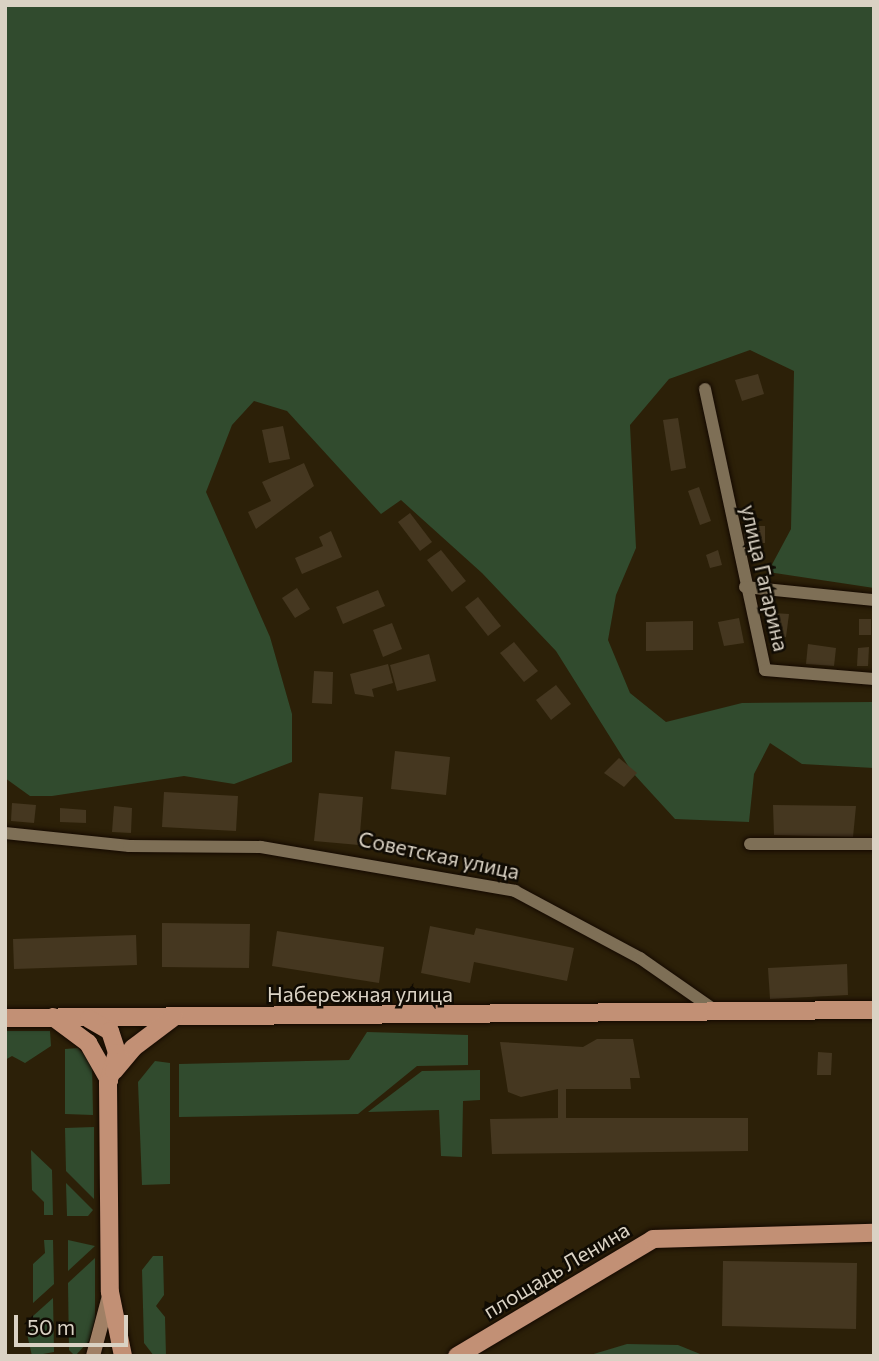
<!DOCTYPE html>
<html>
<head>
<meta charset="utf-8">
<style>
	body { margin:0 }
	#map { position:relative; width:879px; height:1361px; overflow:hidden; background:#2c2008; font-family:Commissioner,sans-serif }
	div>[style] { position:absolute }
	.green>* { inset:0; background:#314b2e }
	.building>* { inset:0; background:#453720 }
	.roads { filter:drop-shadow(0 0 2px #140900) drop-shadow(0 0 2px #140900) }
	.minor>* { height:12px; margin:-6px; padding:0 6px; transform-origin:6px; border-radius:6px; background:#7e6f56 }
	.secondary>* { height:14px; margin:-7px; padding:0 7px; transform-origin:7px; border-radius:7px; background:#a08065 }
	.primary>* { height:18px; margin:-9px; padding:0 9px; transform-origin:9px; border-radius:9px; background:#c29075 }
	span { translate:-50% -50%; white-space:nowrap; text-align:center; line-height:1.15; -webkit-text-stroke:5px #100b03; paint-order:stroke }
	.street-label { font-size:21px; color:#dad2c4 }
	.frame { position:absolute; inset:0; border:7px solid #dad2c4; pointer-events:none }
	.scale { position:absolute; left:14px; top:1315px; width:114px; height:32px; box-sizing:border-box; border:4px solid #dad2c4; border-top:0; padding-left:9px; font-size:21px; line-height:24px; white-space:nowrap; color:#dad2c4; -webkit-text-stroke:5px #100b03; paint-order:stroke }
</style>
</head>
<body>
<div id="map">
	<div class="green">
		<div style="clip-path:polygon(5px 5px,874px 5px,874px 588px,768px 572px,791px 529px,794px 371px,750px 350px,669px 379px,630px 425px,636px 548px,616px 595px,608px 640px,630px 693px,666px 722px,742px 703px,874px 702px,874px 768px,802px 764px,770px 743px,754px 774px,749px 822px,675px 819px,632px 772px,556px 651px,482px 573px,401px 500px,381px 514px,287px 411px,254px 401px,232px 425px,206px 492px,270px 637px,292px 714px,292px 762px,234px 784px,184px 776px,52px 796px,30px 796px,5px 778px)"></div>
		<div style="clip-path:polygon(5px 1031px,50px 1031px,51px 1046px,25px 1063px,12px 1056px,5px 1060px)"></div>
		<div style="clip-path:polygon(367px 1032px,468px 1035px,468px 1065px,417px 1066px,358px 1114px,179px 1117px,179px 1064px,349px 1060px)"></div>
		<div style="clip-path:polygon(78px 1048px,92px 1062px,93px 1115px,65px 1114px,65px 1049px)"></div>
		<div style="clip-path:polygon(155px 1061px,170px 1063px,170px 1184px,142px 1185px,138px 1082px)"></div>
		<div style="clip-path:polygon(480px 1070px,480px 1100px,463px 1101px,462px 1157px,441px 1156px,439px 1110px,368px 1112px,422px 1071px)"></div>
		<div style="clip-path:polygon(94px 1127px,94px 1199px,66px 1171px,65px 1128px)"></div>
		<div style="clip-path:polygon(31px 1150px,52px 1170px,53px 1215px,44px 1215px,44px 1202px,32px 1190px)"></div>
		<div style="clip-path:polygon(66px 1183px,93px 1210px,88px 1216px,67px 1216px)"></div>
		<div style="clip-path:polygon(44px 1240px,53px 1240px,54px 1284px,33px 1303px,33px 1264px,45px 1253px)"></div>
		<div style="clip-path:polygon(68px 1240px,95px 1246px,68px 1271px)"></div>
		<div style="clip-path:polygon(153px 1256px,163px 1256px,164px 1295px,156px 1306px,165px 1317px,166px 1356px,154px 1356px,144px 1343px,142px 1270px)"></div>
		<div style="clip-path:polygon(95px 1258px,95px 1319px,89px 1341px,75px 1356px,69px 1350px,68px 1283px)"></div>
		<div style="clip-path:polygon(53px 1298px,54px 1352px,32px 1356px,27px 1334px,33px 1316px)"></div>
		<div style="clip-path:polygon(627px 1344px,678px 1345px,705px 1356px,587px 1356px)"></div>
	</div>
	<div class="building">
		<div style="clip-path:polygon(758px 374px,764px 394px,742px 401px,735px 380px)"></div>
		<div style="clip-path:polygon(678px 418px,686px 468px,671px 471px,663px 420px)"></div>
		<div style="clip-path:polygon(283px 426px,290px 459px,269px 463px,262px 430px)"></div>
		<div style="clip-path:polygon(304px 463px,314px 486px,256px 529px,248px 512px,271px 501px,262px 482px)"></div>
		<div style="clip-path:polygon(699px 487px,711px 521px,700px 525px,688px 491px)"></div>
		<div style="clip-path:polygon(410px 513px,432px 542px,420px 551px,398px 522px)"></div>
		<div style="clip-path:polygon(744px 526px,765px 526px,765px 543px,744px 543px)"></div>
		<div style="clip-path:polygon(331px 531px,342px 557px,302px 574px,295px 558px,323px 546px,319px 537px)"></div>
		<div style="clip-path:polygon(441px 550px,466px 581px,452px 592px,427px 560px)"></div>
		<div style="clip-path:polygon(718px 550px,722px 565px,710px 568px,706px 555px)"></div>
		<div style="clip-path:polygon(297px 588px,310px 609px,295px 618px,282px 598px)"></div>
		<div style="clip-path:polygon(378px 590px,385px 606px,343px 624px,336px 607px)"></div>
		<div style="clip-path:polygon(478px 597px,501px 626px,488px 636px,465px 607px)"></div>
		<div style="clip-path:polygon(773px 613px,789px 614px,786px 637px,770px 635px)"></div>
		<div style="clip-path:polygon(739px 618px,744px 643px,724px 646px,718px 622px)"></div>
		<div style="clip-path:polygon(859px 619px,871px 619px,871px 635px,859px 635px)"></div>
		<div style="clip-path:polygon(693px 621px,693px 650px,646px 651px,646px 622px)"></div>
		<div style="clip-path:polygon(392px 623px,402px 649px,383px 657px,373px 630px)"></div>
		<div style="clip-path:polygon(514px 642px,538px 671px,524px 682px,500px 653px)"></div>
		<div style="clip-path:polygon(808px 644px,836px 648px,834px 666px,806px 664px)"></div>
		<div style="clip-path:polygon(869px 647px,868px 666px,857px 666px,858px 648px)"></div>
		<div style="clip-path:polygon(429px 654px,436px 681px,397px 691px,390px 665px)"></div>
		<div style="clip-path:polygon(388px 664px,393px 683px,372px 689px,374px 697px,355px 694px,350px 674px)"></div>
		<div style="clip-path:polygon(314px 671px,333px 672px,332px 704px,312px 703px)"></div>
		<div style="clip-path:polygon(556px 685px,571px 704px,551px 720px,536px 700px)"></div>
		<div style="clip-path:polygon(395px 751px,450px 757px,446px 795px,391px 789px)"></div>
		<div style="clip-path:polygon(619px 758px,637px 773px,624px 787px,604px 773px)"></div>
		<div style="clip-path:polygon(164px 792px,238px 796px,236px 831px,162px 827px)"></div>
		<div style="clip-path:polygon(319px 793px,363px 797px,359px 845px,314px 841px)"></div>
		<div style="clip-path:polygon(12px 803px,36px 805px,34px 823px,11px 821px)"></div>
		<div style="clip-path:polygon(773px 805px,856px 806px,853px 837px,774px 835px)"></div>
		<div style="clip-path:polygon(114px 806px,132px 808px,131px 833px,112px 832px)"></div>
		<div style="clip-path:polygon(60px 808px,86px 810px,86px 823px,60px 822px)"></div>
		<div style="clip-path:polygon(162px 923px,250px 924px,249px 968px,162px 967px)"></div>
		<div style="clip-path:polygon(430px 926px,474px 935px,476px 928px,574px 948px,567px 981px,474px 962px,470px 983px,421px 973px)"></div>
		<div style="clip-path:polygon(277px 931px,384px 947px,379px 983px,272px 966px)"></div>
		<div style="clip-path:polygon(136px 935px,137px 965px,14px 969px,13px 939px)"></div>
		<div style="clip-path:polygon(847px 964px,848px 995px,770px 999px,768px 968px)"></div>
		<div style="clip-path:polygon(597px 1039px,633px 1039px,640px 1078px,630px 1078px,631px 1089px,566px 1089px,566px 1118px,748px 1118px,748px 1151px,492px 1154px,490px 1119px,558px 1118px,558px 1089px,521px 1097px,508px 1092px,500px 1042px,583px 1047px)"></div>
		<div style="clip-path:polygon(818px 1052px,832px 1053px,831px 1075px,817px 1075px)"></div>
		<div style="clip-path:polygon(723px 1261px,857px 1263px,856px 1329px,722px 1326px)"></div>
	</div>
	<div class="roads">
		<div class="minor">
			<div style="left:705px;top:389px;width:287px;rotate:77.9deg"></div>
			<div style="left:765px;top:670px;width:109px;rotate:4.7deg"></div>
			<div style="left:745px;top:587px;width:130px;rotate:5.8deg"></div>
			<div style="left:5px;top:833px;width:125px;rotate:6deg"></div>
			<div style="left:129px;top:846px;width:132px;rotate:0.4deg"></div>
			<div style="left:261px;top:847px;width:258px;rotate:9.8deg"></div>
			<div style="left:515px;top:891px;width:142px;rotate:28.2deg"></div>
			<div style="left:640px;top:958px;width:93px;rotate:34.9deg"></div>
			<div style="left:750px;top:844px;width:124px"></div>
		</div>
		<div class="secondary">
			<div style="left:93px;top:1356px;width:62px;rotate:-75.1deg"></div>
		</div>
		<div class="primary">
			<div style="left:53px;top:1017px;width:44px;rotate:36.6deg"></div>
			<div style="left:88px;top:1043px;width:43px;rotate:60.4deg"></div>
			<div style="left:5px;top:1018px;width:869px;rotate:-0.53deg"></div>
			<div style="left:89px;top:1019px;width:24px;rotate:30deg"></div>
			<div style="left:110px;top:1031px;width:23px;rotate:72deg"></div>
			<div style="left:117px;top:1053px;width:31px;rotate:107deg"></div>
			<div style="left:108px;top:1083px;width:209px;rotate:89.5deg"></div>
			<div style="left:110px;top:1292px;width:65px;rotate:78.5deg"></div>
			<div style="left:114px;top:1071px;width:30px;rotate:-50deg"></div>
			<div style="left:133px;top:1048px;width:51px;rotate:-37.1deg"></div>
			<div style="left:457px;top:1356px;width:228px;rotate:-30.8deg"></div>
			<div style="left:653px;top:1239px;width:221px;rotate:-1.6deg"></div>
		</div>
	</div>
	<div class="street-label">
		<span style="left:765px;top:578px;rotate:77deg">улица Гагарина</span>
		<span style="left:439px;top:855px;rotate:12deg">Советская улица</span>
		<span style="left:360px;top:994px">Набережная улица</span>
		<span style="left:556px;top:1270px;rotate:-31deg">площадь Ленина</span>
	</div>
	<div class="frame"></div>
	<div class="scale">50 m</div>
</div>
</body>
</html>
